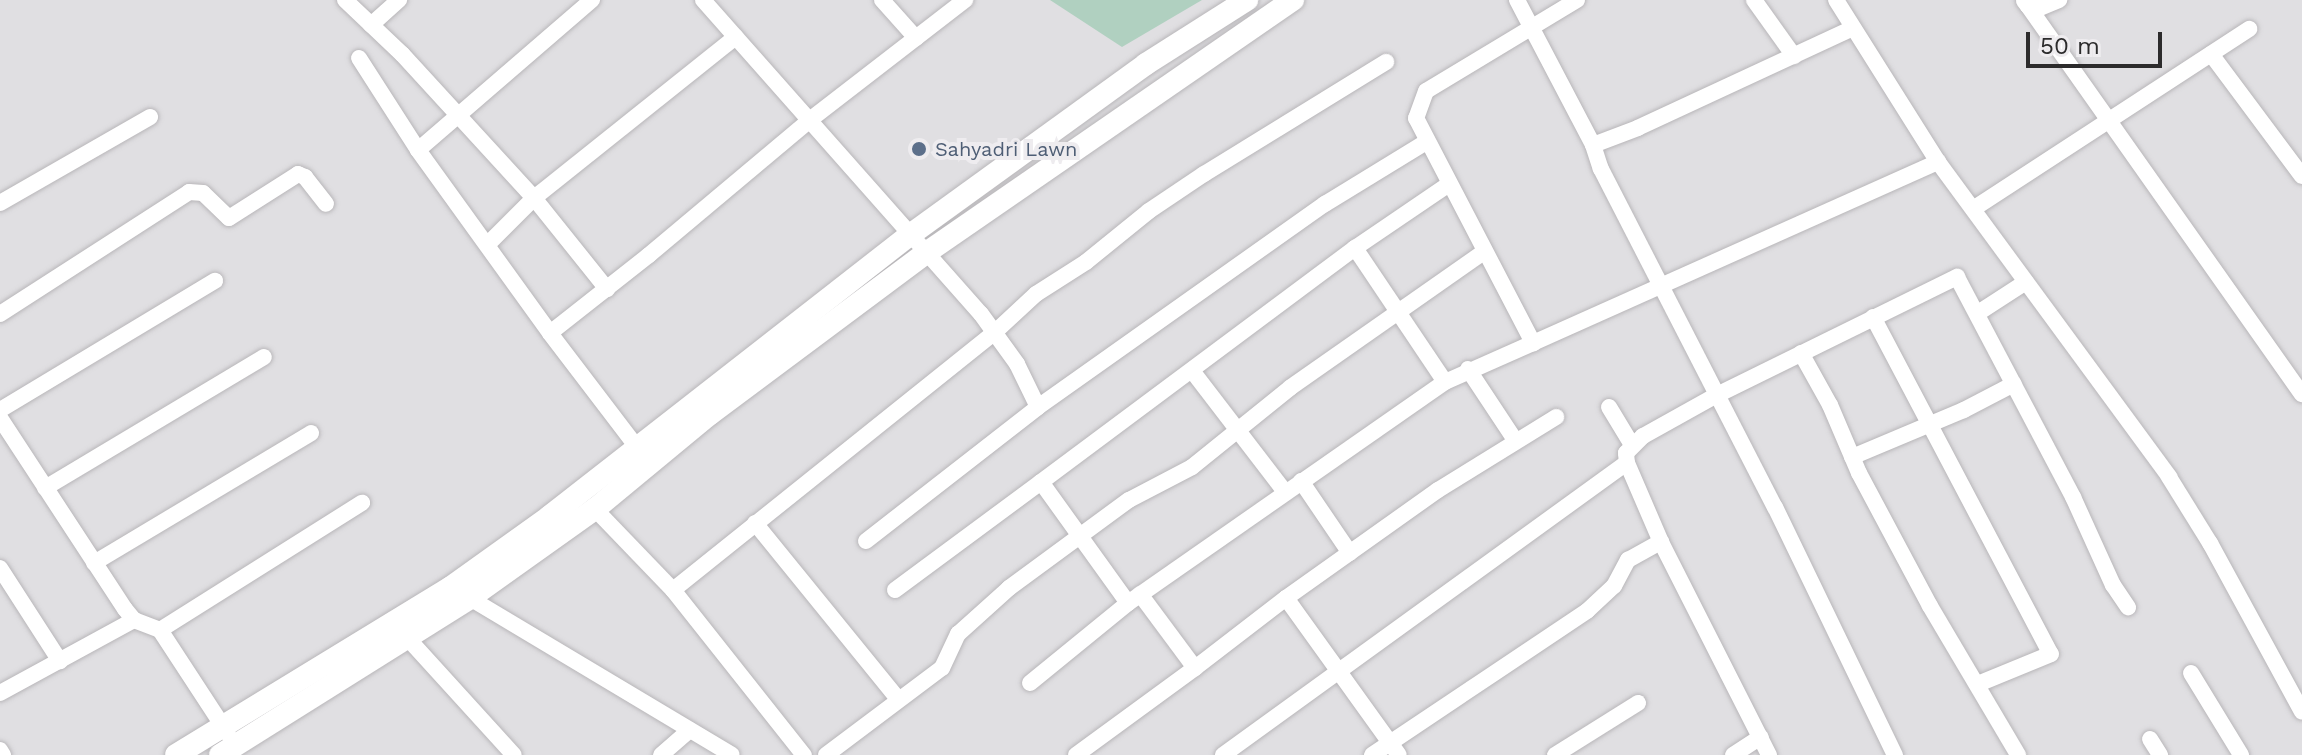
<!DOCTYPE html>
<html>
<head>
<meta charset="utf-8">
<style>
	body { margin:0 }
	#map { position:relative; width:2302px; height:755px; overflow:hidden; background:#e0dfe2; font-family:"Work Sans",sans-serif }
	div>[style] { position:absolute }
	.green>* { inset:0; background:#b0d0c0 }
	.roads { filter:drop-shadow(0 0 2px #b8b6b9) drop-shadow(0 0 2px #b8b6b9) }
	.street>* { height:16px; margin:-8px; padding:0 8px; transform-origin:8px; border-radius:8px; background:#fff }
	.secondary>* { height:22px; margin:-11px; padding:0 11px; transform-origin:11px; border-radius:11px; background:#fff }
	.dots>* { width:22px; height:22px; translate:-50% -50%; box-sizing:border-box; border:4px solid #eeecef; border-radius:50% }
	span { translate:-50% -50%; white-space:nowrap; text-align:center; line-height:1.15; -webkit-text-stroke:8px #eeecef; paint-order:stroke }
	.service-label { font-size:20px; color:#4e5e75 }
	.left { translate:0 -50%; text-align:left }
	.scale { position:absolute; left:2026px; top:32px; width:136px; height:36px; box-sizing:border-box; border:4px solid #2c2b2c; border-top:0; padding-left:10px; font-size:24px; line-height:28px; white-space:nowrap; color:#2c2b2c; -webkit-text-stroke:6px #eeecef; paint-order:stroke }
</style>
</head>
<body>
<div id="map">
	<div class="green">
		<div style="clip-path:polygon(1050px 0,1202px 0,1122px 47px)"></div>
	</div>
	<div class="roads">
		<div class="street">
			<div style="left:345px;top:0;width:79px;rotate:43.5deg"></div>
			<div style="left:402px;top:54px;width:195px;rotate:47.5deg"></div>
			<div style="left:534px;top:198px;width:117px;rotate:51.3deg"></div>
			<div style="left:703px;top:0;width:419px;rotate:48.5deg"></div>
			<div style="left:981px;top:314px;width:62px;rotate:54.2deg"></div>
			<div style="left:1017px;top:364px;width:48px;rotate:64deg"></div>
			<div style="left:1038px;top:407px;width:352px;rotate:-35.3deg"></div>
			<div style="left:1325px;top:204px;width:119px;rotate:-31.5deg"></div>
			<div style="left:882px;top:0;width:51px;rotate:48.2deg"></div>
			<div style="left:1517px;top:0;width:164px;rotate:62.3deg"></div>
			<div style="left:1577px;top:0;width:176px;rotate:148.9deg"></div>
			<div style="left:1426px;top:91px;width:29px;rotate:110deg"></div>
			<div style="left:1416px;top:118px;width:254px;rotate:62.5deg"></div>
			<div style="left:1533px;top:343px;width:444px;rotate:-24.1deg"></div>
			<div style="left:1754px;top:0;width:69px;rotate:54.5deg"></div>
			<div style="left:1836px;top:0;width:191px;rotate:57.8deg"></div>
			<div style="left:1938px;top:162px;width:391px;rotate:53.7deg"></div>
			<div style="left:2169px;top:477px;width:78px;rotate:58.2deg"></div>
			<div style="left:2210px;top:543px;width:192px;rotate:61.4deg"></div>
			<div style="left:2024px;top:1px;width:6px;rotate:51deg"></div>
			<div style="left:2028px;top:6px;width:12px;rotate:9deg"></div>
			<div style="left:2040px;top:8px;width:21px;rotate:-23deg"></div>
			<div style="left:2028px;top:6px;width:475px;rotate:54.8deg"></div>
			<div style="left:371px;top:25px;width:38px;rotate:-42deg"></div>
			<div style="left:1853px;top:28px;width:237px;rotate:155.1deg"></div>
			<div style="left:1638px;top:128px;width:48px;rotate:159.3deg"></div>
			<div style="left:1593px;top:145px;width:25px;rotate:72deg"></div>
			<div style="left:1601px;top:169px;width:380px;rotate:62.8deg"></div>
			<div style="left:1775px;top:507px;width:276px;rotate:64.2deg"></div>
			<div style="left:2211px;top:54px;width:152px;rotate:53.3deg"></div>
			<div style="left:359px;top:58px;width:109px;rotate:57.3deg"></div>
			<div style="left:418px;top:150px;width:226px;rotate:54.2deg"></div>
			<div style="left:418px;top:150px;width:230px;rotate:-40.8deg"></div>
			<div style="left:0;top:203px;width:173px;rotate:-29.8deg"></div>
			<div style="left:1973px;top:209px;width:330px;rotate:-33.1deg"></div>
			<div style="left:489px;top:243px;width:64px;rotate:-45deg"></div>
			<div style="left:534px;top:198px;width:258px;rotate:-38.6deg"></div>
			<div style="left:1355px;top:248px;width:161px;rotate:56.1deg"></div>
			<div style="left:1978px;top:313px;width:57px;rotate:-32.9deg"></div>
			<div style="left:0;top:314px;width:225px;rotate:-32.8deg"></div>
			<div style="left:189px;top:192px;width:14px;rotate:4deg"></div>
			<div style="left:203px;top:193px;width:36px;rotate:44deg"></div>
			<div style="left:229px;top:218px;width:82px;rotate:-32.5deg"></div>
			<div style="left:298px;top:174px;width:8px;rotate:23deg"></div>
			<div style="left:305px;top:177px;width:34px;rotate:52deg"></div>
			<div style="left:1873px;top:317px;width:381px;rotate:62.2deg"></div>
			<div style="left:2051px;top:654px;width:79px;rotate:157.7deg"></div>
			<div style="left:1801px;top:353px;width:60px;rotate:60.9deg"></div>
			<div style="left:1830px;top:405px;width:74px;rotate:66.9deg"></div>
			<div style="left:1859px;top:473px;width:151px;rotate:61.9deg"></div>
			<div style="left:1930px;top:606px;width:173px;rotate:59.4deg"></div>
			<div style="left:1468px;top:369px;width:85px;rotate:56.5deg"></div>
			<div style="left:1193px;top:372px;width:151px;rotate:52.5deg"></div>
			<div style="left:1609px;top:407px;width:44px;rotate:58.8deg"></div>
			<div style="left:0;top:410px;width:251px;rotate:-31deg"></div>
			<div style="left:0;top:418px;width:228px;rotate:56.8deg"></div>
			<div style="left:125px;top:609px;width:14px;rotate:51deg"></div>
			<div style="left:134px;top:620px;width:28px;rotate:21deg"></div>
			<div style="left:160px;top:630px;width:124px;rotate:56.8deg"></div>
			<div style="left:636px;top:446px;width:142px;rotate:-127.3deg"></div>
			<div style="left:550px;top:333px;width:126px;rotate:-38.2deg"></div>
			<div style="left:649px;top:255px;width:212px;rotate:-40deg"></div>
			<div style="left:811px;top:119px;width:195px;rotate:-37.7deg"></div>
			<div style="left:1852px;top:457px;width:121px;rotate:-22.8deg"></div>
			<div style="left:1964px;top:410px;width:56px;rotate:-27.5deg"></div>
			<div style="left:1301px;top:481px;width:87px;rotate:55.8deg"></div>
			<div style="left:45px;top:488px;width:255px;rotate:-30.9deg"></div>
			<div style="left:595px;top:509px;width:112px;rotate:46.1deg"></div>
			<div style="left:673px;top:590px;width:211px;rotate:51.6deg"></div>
			<div style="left:755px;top:523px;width:227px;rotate:50.9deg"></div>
			<div style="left:866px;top:541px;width:218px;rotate:-37.9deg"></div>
			<div style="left:94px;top:563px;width:253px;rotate:-30.9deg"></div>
			<div style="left:0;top:568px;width:111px;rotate:57.2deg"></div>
			<div style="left:673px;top:590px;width:413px;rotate:-38.7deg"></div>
			<div style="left:995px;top:332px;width:56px;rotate:-42.8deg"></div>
			<div style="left:1036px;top:294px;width:59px;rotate:-32.6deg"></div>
			<div style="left:1086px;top:262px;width:81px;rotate:-39deg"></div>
			<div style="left:1149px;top:211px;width:66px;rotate:-33.9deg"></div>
			<div style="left:1204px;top:174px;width:214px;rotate:-31.6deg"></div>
			<div style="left:895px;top:590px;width:182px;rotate:-36.5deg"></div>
			<div style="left:463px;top:594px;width:313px;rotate:30.9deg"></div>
			<div style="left:1286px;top:598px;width:186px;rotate:-35.4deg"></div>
			<div style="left:1438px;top:490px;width:139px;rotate:-31.7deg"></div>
			<div style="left:1128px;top:603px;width:149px;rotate:-125.7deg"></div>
			<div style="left:1041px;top:482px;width:392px;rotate:-36.7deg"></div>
			<div style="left:1355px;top:248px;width:114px;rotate:-34.2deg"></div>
			<div style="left:160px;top:630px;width:239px;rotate:-32.2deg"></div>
			<div style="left:402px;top:632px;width:166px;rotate:47.7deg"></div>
			<div style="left:1195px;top:668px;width:115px;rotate:-37.6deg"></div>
			<div style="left:1286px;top:598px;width:193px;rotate:54.3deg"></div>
			<div style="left:2191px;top:673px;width:96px;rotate:58.6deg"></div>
			<div style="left:1030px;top:683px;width:127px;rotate:-39.2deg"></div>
			<div style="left:1128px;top:603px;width:386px;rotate:-34.9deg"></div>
			<div style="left:1445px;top:382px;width:96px;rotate:-23.9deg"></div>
			<div style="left:0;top:693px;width:153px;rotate:-28.6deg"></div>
			<div style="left:2150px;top:739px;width:19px;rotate:58deg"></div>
			<div style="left:0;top:750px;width:6px;rotate:59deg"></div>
			<div style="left:661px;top:755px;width:38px;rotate:-41deg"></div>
			<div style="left:826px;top:755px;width:145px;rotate:-36.9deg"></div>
			<div style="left:942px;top:668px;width:38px;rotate:-65deg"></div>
			<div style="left:958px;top:634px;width:69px;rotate:-42deg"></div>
			<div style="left:1009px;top:588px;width:149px;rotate:-36.3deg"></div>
			<div style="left:1129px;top:500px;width:71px;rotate:-27.6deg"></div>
			<div style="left:1192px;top:467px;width:127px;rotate:-38.9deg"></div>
			<div style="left:1291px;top:387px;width:236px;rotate:-35deg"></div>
			<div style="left:1076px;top:755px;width:147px;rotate:-36.2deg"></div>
			<div style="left:1195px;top:668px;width:92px;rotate:-126.6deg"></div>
			<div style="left:1223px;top:755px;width:498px;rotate:-35.9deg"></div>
			<div style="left:1372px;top:755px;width:259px;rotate:-33.8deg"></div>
			<div style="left:1587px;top:611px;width:37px;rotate:-43deg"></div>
			<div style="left:1614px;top:586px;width:30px;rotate:-62deg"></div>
			<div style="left:1628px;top:560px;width:38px;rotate:-29deg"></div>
			<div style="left:1555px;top:755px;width:98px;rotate:-32.1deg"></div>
			<div style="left:1733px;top:755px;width:33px;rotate:-33deg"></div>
			<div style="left:1769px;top:755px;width:239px;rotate:-116.9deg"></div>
			<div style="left:1661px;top:542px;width:86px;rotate:-113.3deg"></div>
			<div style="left:1627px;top:463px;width:10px;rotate:-96deg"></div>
			<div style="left:1626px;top:453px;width:24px;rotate:-45deg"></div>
			<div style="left:1643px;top:436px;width:82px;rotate:-29.1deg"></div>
			<div style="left:1715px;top:396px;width:270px;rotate:-26.2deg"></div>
			<div style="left:1957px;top:277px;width:249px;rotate:62.2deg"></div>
			<div style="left:2073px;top:497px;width:97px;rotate:65.6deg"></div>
			<div style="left:2113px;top:585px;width:27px;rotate:56deg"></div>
		</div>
		<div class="secondary">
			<div style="left:176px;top:755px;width:322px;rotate:-31.4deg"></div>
			<div style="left:451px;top:587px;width:122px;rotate:-35.6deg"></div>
			<div style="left:550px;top:516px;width:457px;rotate:-38deg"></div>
			<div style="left:910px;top:235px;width:291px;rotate:-35.9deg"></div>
			<div style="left:1146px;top:64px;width:120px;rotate:-32.4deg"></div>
			<div style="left:220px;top:755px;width:295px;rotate:-32.1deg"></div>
			<div style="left:470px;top:598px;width:153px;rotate:-35.5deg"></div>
			<div style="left:595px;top:509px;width:149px;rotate:-39.6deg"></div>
			<div style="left:710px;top:414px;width:269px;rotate:-36.7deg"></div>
			<div style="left:926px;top:253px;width:446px;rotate:-34.6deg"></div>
		</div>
	</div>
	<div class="dots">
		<div style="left:919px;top:149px;background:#5c6f8a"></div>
	</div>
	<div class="service-label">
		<span class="left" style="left:935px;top:149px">Sahyadri Lawn</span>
	</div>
	<div class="scale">50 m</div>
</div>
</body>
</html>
